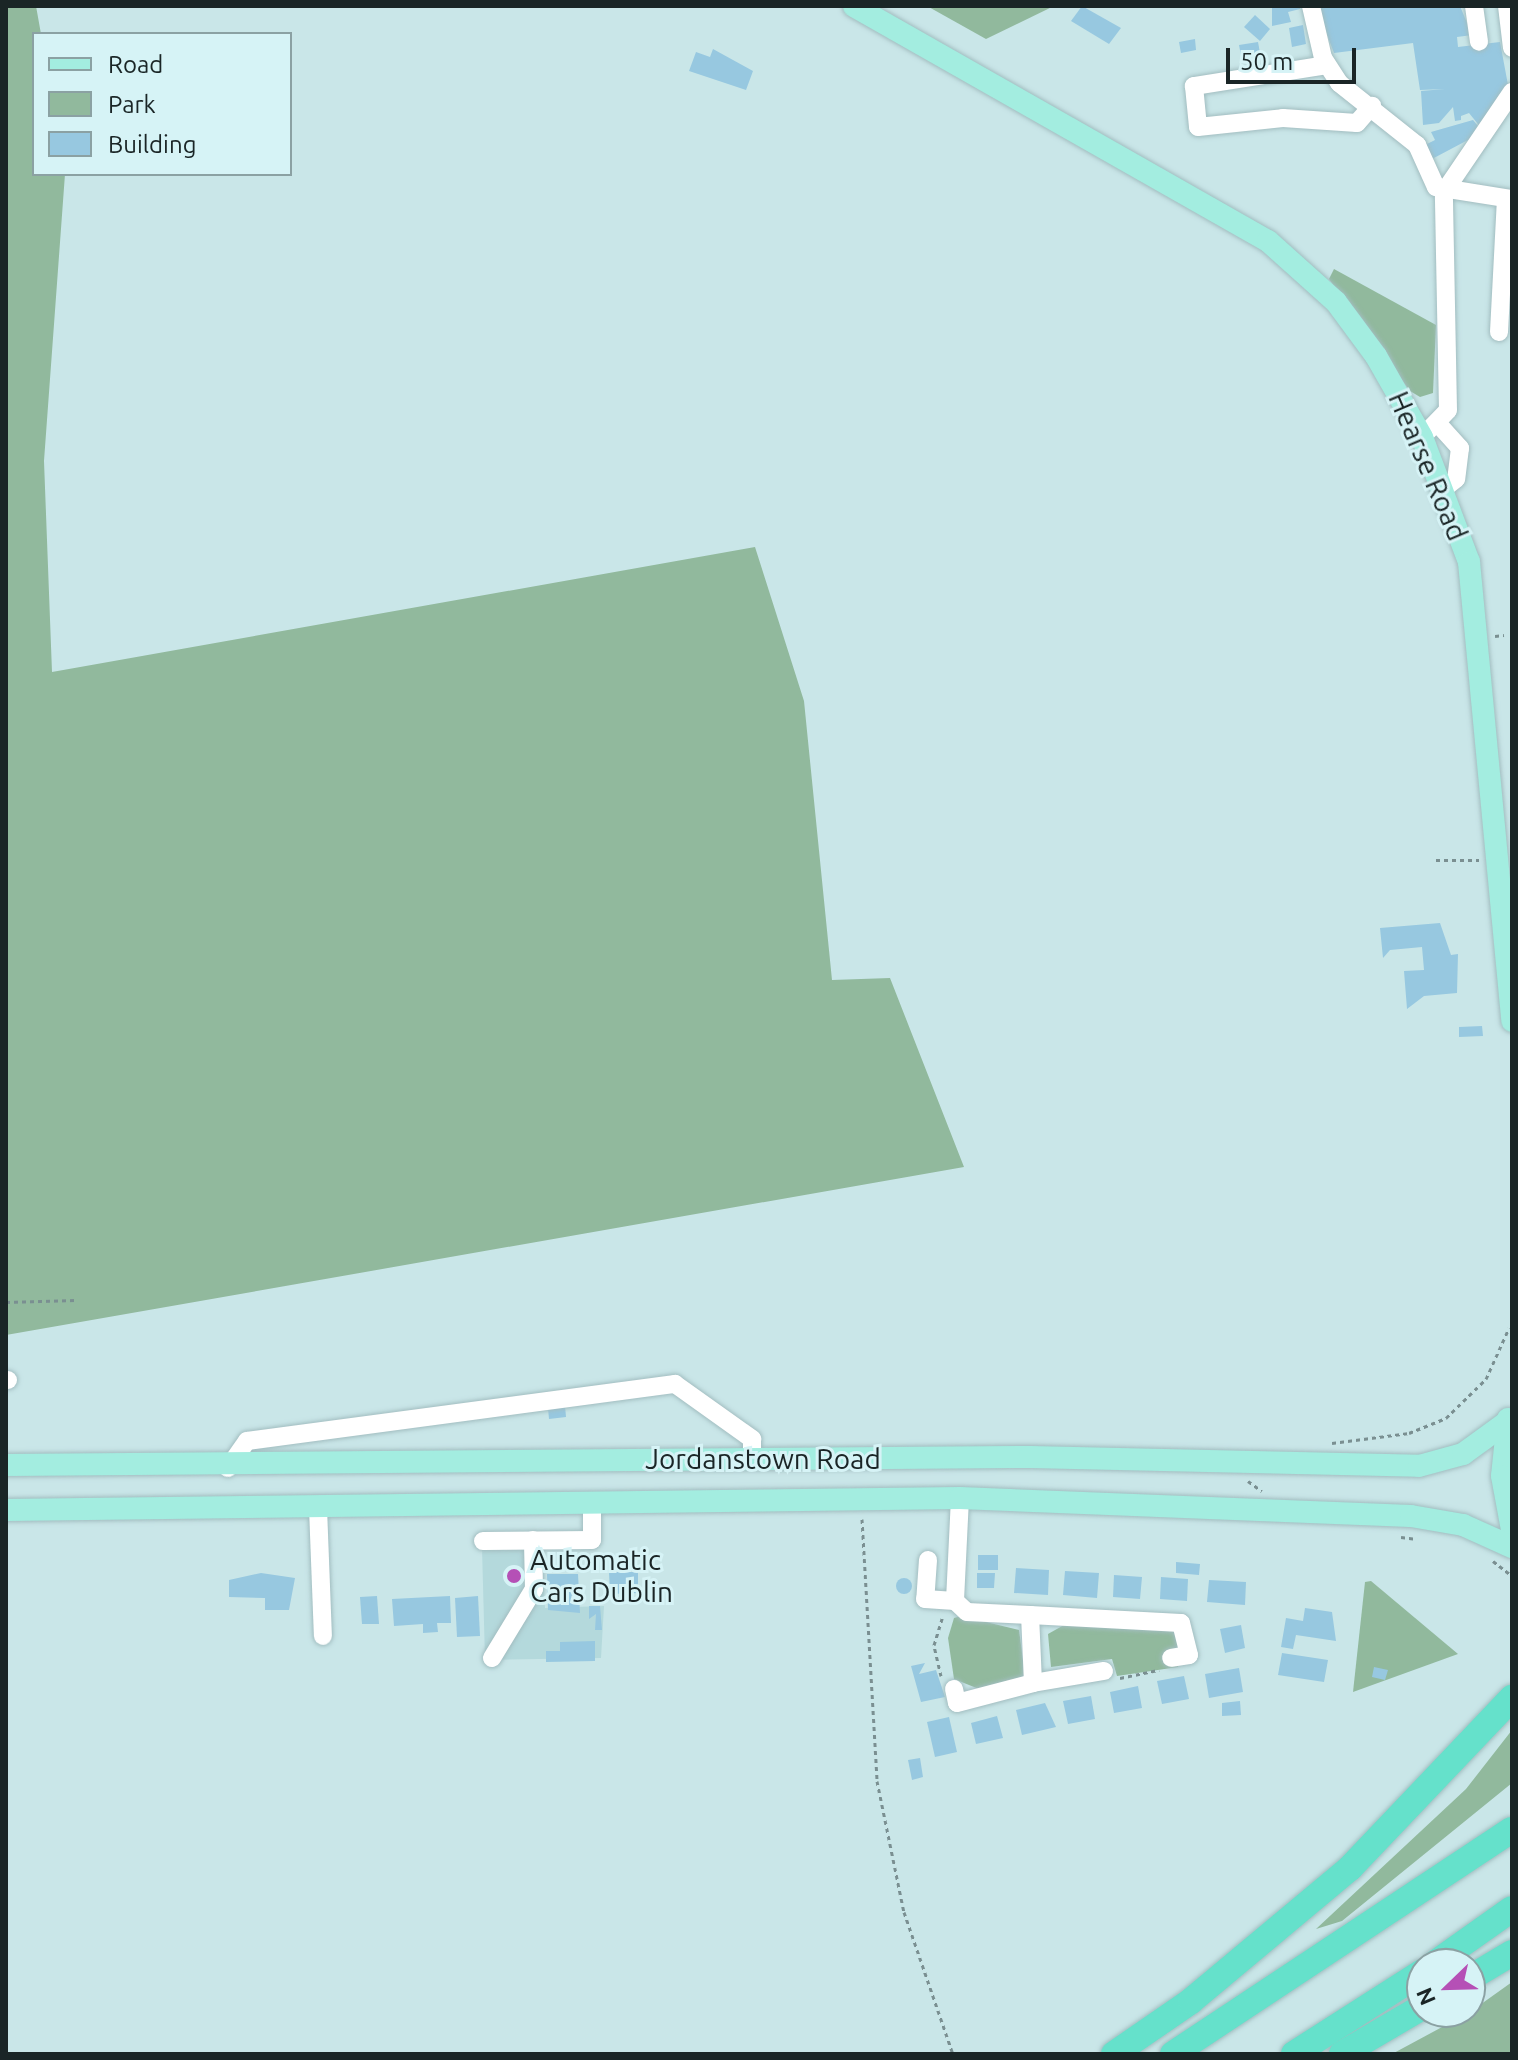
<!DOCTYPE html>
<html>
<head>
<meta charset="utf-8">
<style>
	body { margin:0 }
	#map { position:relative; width:1518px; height:2060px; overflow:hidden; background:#c9e6e8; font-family:Ubuntu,sans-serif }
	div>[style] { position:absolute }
	.built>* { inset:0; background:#b4d9dc }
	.green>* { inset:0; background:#91b99d }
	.building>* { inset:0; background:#97c8e0 }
	.round { border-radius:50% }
	.path>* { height:3px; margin-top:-1.5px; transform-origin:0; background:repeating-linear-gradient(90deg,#7a8f91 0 4px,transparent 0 8px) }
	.roads { filter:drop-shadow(0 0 2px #a2bdc0) drop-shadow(0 0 2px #a2bdc0) }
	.minor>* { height:18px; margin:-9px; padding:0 9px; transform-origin:9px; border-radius:9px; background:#fff }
	.major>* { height:22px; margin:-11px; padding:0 11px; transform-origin:11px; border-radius:11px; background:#a3ede0 }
	.highway>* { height:26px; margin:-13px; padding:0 13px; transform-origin:13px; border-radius:13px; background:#65e1cb }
	.dots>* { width:22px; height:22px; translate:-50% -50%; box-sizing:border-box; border:4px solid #d6f3f6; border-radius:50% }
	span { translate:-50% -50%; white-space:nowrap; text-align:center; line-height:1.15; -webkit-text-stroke:6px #d6f3f6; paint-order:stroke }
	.street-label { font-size:28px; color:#1a2526 }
	.poi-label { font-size:28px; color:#1a2526 }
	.left { translate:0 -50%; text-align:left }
	.frame { position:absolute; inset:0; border:8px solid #1a2526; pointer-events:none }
	.legend { position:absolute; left:32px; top:32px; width:260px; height:144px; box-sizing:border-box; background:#d6f3f6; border:2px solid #8ba1a3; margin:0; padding:10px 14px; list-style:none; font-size:24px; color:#1a2526 }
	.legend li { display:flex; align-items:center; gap:16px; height:40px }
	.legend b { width:40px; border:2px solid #8ba1a3 }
	.north { position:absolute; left:1406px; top:1948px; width:80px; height:80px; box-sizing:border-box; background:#d6f3f6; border:2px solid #8ba1a3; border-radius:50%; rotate:247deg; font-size:22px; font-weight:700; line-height:32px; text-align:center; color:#1a2526 }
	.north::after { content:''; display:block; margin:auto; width:28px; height:36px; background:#b550b6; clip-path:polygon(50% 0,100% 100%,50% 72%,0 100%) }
	.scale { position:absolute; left:1226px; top:48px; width:130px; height:36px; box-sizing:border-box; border:4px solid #1a2526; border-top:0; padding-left:10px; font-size:24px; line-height:28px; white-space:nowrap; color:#1a2526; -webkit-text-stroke:6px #d6f3f6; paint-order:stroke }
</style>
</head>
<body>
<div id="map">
	<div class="built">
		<div style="clip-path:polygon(542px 1546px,545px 1608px,604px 1606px,601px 1658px,485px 1660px,482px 1548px)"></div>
	</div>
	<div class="green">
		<div style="clip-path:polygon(6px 6px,36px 6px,41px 34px,34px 34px,34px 174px,65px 174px,44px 461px,52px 672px,755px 547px,804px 701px,832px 980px,890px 978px,964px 1167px,6px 1335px)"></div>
		<div style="clip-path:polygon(927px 6px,1054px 6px,986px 39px)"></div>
		<div style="clip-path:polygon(1334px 269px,1436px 325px,1433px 393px,1420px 397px,1410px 391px,1329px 279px)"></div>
		<div style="clip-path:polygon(1371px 1581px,1458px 1654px,1353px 1692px,1365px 1582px)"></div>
		<div style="clip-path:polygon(961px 1616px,1019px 1630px,1025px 1676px,979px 1689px,954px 1679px,948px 1638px,954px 1618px)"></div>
		<div style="clip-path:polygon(1064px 1625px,1179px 1631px,1185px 1635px,1178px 1667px,1117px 1676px,1112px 1659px,1051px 1667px,1048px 1634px)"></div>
		<div style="clip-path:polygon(1512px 1730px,1512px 1783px,1342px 1921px,1316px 1929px,1466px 1789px)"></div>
		<div style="clip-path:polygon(1512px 1982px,1512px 2054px,1392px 2054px,1470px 2012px)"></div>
	</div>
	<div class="building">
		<div style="clip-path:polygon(1082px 6px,1121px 28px,1109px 44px,1071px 21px)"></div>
		<div style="clip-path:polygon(1272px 6px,1300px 6px,1300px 9px,1288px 12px,1291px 22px,1272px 26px)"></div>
		<div style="clip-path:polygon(1316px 6px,1460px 6px,1472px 35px,1457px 37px,1458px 47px,1500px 42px,1508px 85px,1482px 129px,1469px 113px,1461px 116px,1461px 106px,1461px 120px,1455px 121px,1453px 107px,1439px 123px,1423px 125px,1421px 91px,1445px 89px,1420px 90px,1413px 43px,1334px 53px)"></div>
		<div style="clip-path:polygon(1255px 15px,1270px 29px,1260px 41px,1244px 27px)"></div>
		<div style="clip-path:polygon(1303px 25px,1306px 44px,1292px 47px,1289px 28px)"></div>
		<div style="clip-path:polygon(1195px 39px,1196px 50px,1181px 53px,1179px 42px)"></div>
		<div style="clip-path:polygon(1258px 42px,1260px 53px,1241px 56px,1239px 45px)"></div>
		<div style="clip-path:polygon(713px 49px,753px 71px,746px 90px,689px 71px,696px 52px,710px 57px)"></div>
		<div style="clip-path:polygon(1473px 120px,1483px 132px,1432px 159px,1425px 145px,1435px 140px,1431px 132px)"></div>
		<div style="clip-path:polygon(1440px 923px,1451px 955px,1458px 954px,1457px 993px,1424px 996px,1407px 1009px,1404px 971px,1424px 970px,1422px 947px,1390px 950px,1383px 958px,1380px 928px)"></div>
		<div style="clip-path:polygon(1459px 1027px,1482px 1026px,1483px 1036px,1459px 1037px)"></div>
		<div style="clip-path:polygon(565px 1406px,566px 1417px,549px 1419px,548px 1408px)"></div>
		<div style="clip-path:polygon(978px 1555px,998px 1555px,998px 1570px,978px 1570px)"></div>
		<div style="clip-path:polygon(1176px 1562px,1200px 1564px,1199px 1575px,1176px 1573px)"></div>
		<div style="clip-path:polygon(1016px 1568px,1049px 1570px,1048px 1595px,1014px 1593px)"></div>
		<div style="clip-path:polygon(1065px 1571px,1099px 1573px,1097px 1598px,1063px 1595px)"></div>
		<div style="clip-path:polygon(609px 1572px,638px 1572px,638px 1593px,610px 1594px)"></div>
		<div style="clip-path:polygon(261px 1573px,295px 1578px,289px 1610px,265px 1610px,265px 1598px,229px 1597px,229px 1580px)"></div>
		<div style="clip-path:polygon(977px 1573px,995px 1573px,994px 1588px,977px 1588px)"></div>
		<div style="clip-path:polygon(547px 1574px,578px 1574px,580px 1613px,548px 1610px)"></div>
		<div style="clip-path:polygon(1114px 1575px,1142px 1577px,1140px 1599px,1113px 1597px)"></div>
		<div style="clip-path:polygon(1161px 1577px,1188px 1579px,1187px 1601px,1160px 1599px)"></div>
		<div class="round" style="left:896px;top:1578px;width:16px;height:16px"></div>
		<div style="clip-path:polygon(1209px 1580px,1246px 1582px,1245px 1605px,1207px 1602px)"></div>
		<div style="clip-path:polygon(377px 1596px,379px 1624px,362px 1624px,360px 1597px)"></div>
		<div style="clip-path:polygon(450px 1596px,451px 1623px,437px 1623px,438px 1632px,423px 1633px,423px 1624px,394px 1626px,392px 1599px)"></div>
		<div style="clip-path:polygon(478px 1596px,480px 1636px,457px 1637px,455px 1598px)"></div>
		<div style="clip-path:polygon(589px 1606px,600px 1606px,602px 1630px,595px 1630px,596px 1614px,589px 1619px)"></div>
		<div style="clip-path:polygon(1305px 1608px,1332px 1612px,1336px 1641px,1296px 1635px,1293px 1649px,1281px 1647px,1286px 1618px,1303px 1621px)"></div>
		<div style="clip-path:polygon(1241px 1625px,1245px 1648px,1225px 1653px,1220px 1629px)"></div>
		<div style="clip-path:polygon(595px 1641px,595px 1661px,546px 1662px,546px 1651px,560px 1651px,560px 1642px)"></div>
		<div style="clip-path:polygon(1282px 1653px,1328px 1660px,1324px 1682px,1278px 1675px)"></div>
		<div style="clip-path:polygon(925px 1663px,919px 1674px,936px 1670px,945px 1697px,921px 1702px,911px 1666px)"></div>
		<div style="clip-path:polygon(1374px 1667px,1388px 1670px,1385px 1680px,1372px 1677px)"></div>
		<div style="clip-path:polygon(1239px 1668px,1243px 1692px,1209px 1698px,1205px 1674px)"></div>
		<div style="clip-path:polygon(1184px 1676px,1189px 1699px,1162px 1704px,1157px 1681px)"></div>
		<div style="clip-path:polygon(1138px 1686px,1142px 1708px,1114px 1713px,1110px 1692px)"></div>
		<div style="clip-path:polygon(1091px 1696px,1095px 1719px,1068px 1724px,1063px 1701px)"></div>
		<div style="clip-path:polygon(1240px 1701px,1241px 1715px,1222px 1716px,1222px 1703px)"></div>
		<div style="clip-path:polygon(1045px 1703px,1056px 1727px,1022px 1735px,1016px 1710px)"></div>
		<div style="clip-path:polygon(997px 1716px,1003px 1738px,976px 1744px,971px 1723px)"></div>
		<div style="clip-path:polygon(949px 1717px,957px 1752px,935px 1757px,927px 1722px)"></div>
		<div style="clip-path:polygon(920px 1758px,923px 1777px,912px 1780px,908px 1760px)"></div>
	</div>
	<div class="path">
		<div style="left:1495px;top:636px;width:9px;rotate:-6deg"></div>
		<div style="left:1436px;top:860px;width:43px"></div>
		<div style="left:6px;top:1302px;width:70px;rotate:-1.6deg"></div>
		<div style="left:1332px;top:1443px;width:78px;rotate:-7.4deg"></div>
		<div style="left:1409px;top:1433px;width:40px;rotate:-22deg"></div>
		<div style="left:1446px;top:1418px;width:56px;rotate:-44.3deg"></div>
		<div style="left:1486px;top:1379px;width:56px;rotate:-65.7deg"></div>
		<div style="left:1248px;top:1481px;width:17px;rotate:36deg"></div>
		<div style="left:862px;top:1519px;width:262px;rotate:86.7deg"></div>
		<div style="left:877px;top:1781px;width:134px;rotate:78.4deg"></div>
		<div style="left:904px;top:1912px;width:150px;rotate:71deg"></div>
		<div style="left:1401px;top:1537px;width:16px;rotate:7deg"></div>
		<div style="left:1493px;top:1561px;width:24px;rotate:38deg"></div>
		<div style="left:941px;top:1676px;width:32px;rotate:-103deg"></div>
		<div style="left:934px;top:1645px;width:28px;rotate:-73deg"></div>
		<div style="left:1120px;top:1678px;width:40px;rotate:-12deg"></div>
	</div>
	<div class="roads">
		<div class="minor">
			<div style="left:1311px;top:6px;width:53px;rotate:77deg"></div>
			<div style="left:1323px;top:58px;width:30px;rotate:57deg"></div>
			<div style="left:1339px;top:83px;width:100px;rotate:38.5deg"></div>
			<div style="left:1417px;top:145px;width:46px;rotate:65.7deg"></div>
			<div style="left:1436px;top:187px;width:77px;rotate:9deg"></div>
			<div style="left:1474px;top:6px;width:36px;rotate:82deg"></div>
			<div style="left:1507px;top:6px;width:42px;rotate:83.2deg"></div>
			<div style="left:1327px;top:65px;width:135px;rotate:171deg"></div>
			<div style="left:1194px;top:86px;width:41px;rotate:84.4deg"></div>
			<div style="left:1198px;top:127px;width:85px;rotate:-6deg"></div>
			<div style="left:1283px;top:118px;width:74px;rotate:3.9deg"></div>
			<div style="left:1357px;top:123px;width:23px;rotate:-49deg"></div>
			<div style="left:1499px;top:332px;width:133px;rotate:-87deg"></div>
			<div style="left:1440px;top:426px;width:30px;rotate:48deg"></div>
			<div style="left:1460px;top:448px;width:31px;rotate:97deg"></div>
			<div style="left:1456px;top:479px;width:16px;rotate:142deg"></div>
			<div style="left:1422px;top:437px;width:37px;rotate:-46deg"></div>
			<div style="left:1448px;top:410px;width:218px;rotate:-91.1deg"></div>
			<div style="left:1444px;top:192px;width:121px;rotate:-55.8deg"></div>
			<div style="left:6px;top:1380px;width:2px"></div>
			<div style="left:228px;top:1468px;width:33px;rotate:-55deg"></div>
			<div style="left:247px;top:1441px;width:432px;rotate:-7.6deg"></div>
			<div style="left:675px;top:1384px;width:95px;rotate:35.5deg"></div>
			<div style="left:752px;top:1439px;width:19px;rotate:90deg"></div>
			<div style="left:960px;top:1498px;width:103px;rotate:92.8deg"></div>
			<div style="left:955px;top:1601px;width:16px;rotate:43deg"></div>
			<div style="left:967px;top:1612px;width:63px;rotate:2.7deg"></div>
			<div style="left:318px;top:1508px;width:128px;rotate:87.8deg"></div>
			<div style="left:483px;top:1541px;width:109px;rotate:-0.5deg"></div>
			<div style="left:592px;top:1540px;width:37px;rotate:-90deg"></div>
			<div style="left:928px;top:1560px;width:39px;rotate:94deg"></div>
			<div style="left:925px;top:1599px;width:30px;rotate:4deg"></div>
			<div style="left:492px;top:1658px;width:81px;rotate:-58.7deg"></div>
			<div style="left:534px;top:1589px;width:49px;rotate:-91.2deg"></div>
			<div style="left:1033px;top:1683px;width:72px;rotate:-9.6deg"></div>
			<div style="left:954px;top:1689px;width:14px;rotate:78deg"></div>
			<div style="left:957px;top:1703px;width:79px;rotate:-14.7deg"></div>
			<div style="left:1033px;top:1683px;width:68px;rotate:-92.5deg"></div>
			<div style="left:1030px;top:1615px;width:151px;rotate:3deg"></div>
			<div style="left:1181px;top:1623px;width:33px;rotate:76deg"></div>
			<div style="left:1189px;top:1655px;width:18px;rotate:171deg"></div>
		</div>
		<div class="major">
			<div style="left:854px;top:6px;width:476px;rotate:29.6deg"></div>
			<div style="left:1268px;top:241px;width:91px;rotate:41.9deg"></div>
			<div style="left:1336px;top:302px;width:67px;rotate:53.5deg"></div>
			<div style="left:1376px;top:356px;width:93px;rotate:60.4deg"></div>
			<div style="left:1422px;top:437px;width:134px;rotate:69.4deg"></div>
			<div style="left:1469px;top:562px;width:461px;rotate:84.6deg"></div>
			<div style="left:1508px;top:1419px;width:57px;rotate:96deg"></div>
			<div style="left:1502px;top:1476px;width:55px;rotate:79.5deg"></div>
			<div style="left:6px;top:1465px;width:1024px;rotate:-0.45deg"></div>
			<div style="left:1030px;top:1457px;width:389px;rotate:1.3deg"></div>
			<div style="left:1419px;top:1466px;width:46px;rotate:-15.3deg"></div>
			<div style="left:1463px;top:1454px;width:54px;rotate:-36deg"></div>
			<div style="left:6px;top:1510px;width:954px;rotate:-0.72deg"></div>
			<div style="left:960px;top:1498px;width:451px;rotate:2.3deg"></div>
			<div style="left:1411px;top:1516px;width:53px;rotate:9.8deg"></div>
			<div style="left:1463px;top:1525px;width:54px;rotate:24.2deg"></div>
		</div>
		<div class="highway">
			<div style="left:1434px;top:1964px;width:95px;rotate:-35.2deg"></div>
			<div style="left:1470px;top:1978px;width:49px;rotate:-30.8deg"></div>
			<div style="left:1114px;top:2054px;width:93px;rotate:-34.5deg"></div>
			<div style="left:1191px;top:2001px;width:207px;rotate:-39.9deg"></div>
			<div style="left:1350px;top:1868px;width:235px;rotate:-46.4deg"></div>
			<div style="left:1173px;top:2054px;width:406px;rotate:-33.5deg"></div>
			<div style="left:1294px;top:2054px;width:152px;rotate:-32.6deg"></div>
			<div style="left:1342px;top:2054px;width:93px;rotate:-30.4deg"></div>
		</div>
	</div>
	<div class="dots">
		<div style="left:514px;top:1576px;background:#b550b6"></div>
	</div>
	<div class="street-label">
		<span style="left:1428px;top:466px;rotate:67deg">Hearse Road</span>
		<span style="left:763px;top:1459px">Jordanstown Road</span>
	</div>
	<div class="poi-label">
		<span class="left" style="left:530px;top:1576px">Automatic<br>Cars Dublin</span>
	</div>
	<div class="frame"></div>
	<ul class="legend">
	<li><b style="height:10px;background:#a3ede0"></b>Road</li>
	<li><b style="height:22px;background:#91b99d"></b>Park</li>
	<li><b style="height:22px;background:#97c8e0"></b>Building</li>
	</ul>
	<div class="north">N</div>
	<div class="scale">50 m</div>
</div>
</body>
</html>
